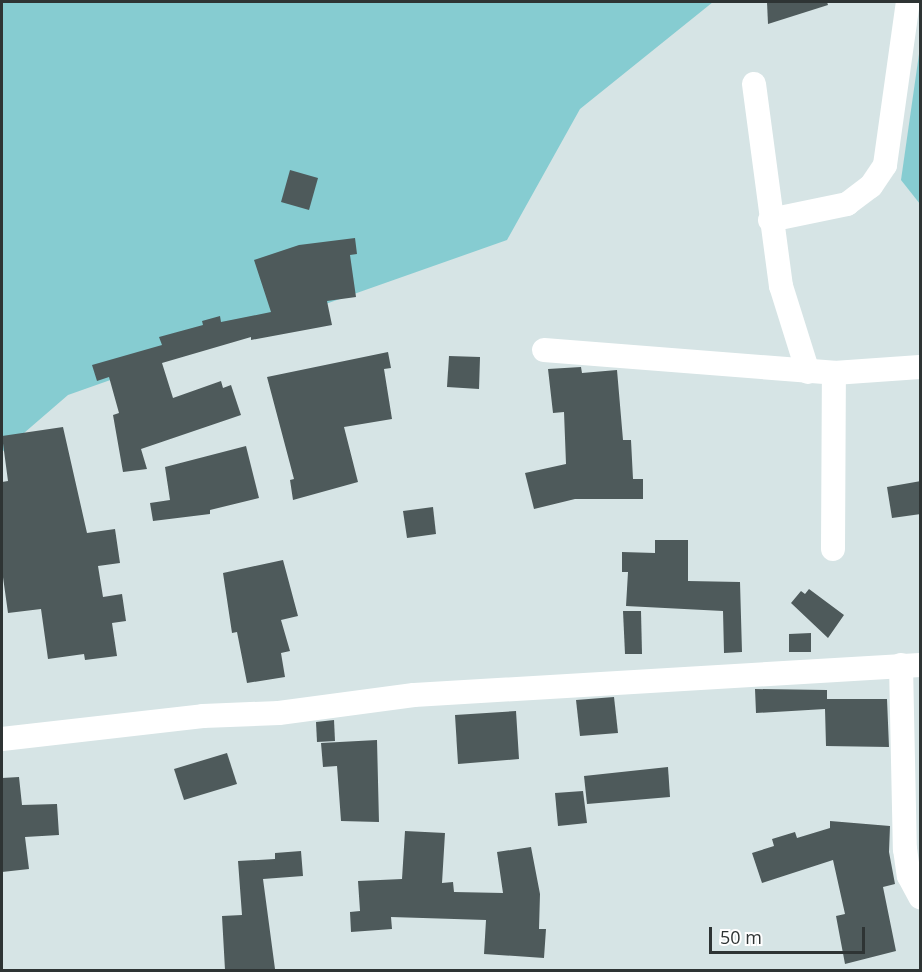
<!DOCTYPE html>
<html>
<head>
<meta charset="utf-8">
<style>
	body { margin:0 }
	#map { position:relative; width:922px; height:972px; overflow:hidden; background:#d6e4e5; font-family:"Open Sans",sans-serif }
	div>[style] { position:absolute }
	.green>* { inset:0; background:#86ccd1 }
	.building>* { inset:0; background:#4e5a5b }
	.minor>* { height:24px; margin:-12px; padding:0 12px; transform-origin:12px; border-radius:12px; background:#fff }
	span { translate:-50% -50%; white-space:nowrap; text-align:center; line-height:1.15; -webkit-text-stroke:6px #fff; paint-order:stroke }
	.frame { position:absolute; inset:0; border:3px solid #2e3434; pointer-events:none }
	.scale { position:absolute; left:709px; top:927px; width:156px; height:27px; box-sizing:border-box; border:3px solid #2e3434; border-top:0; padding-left:8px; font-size:18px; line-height:21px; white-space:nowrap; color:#2e3434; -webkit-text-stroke:4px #fff; paint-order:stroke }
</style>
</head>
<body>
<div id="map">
	<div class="green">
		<div style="clip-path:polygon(2px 2px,713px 2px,580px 109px,507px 240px,68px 395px,2px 452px)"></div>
		<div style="clip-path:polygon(920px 47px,920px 204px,901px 180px)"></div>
	</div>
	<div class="building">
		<div style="clip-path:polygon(767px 2px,827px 2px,828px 5px,768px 24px)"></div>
		<div style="clip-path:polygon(290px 170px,318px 178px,309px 210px,281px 202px)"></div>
		<div style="clip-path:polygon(355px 238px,357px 254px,350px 255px,356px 297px,327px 301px,332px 325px,251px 340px,251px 337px,162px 363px,173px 398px,221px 381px,223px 388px,231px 385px,241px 415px,141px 449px,147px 469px,123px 472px,113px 415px,119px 413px,109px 377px,97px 381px,92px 365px,162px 345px,159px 337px,203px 325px,202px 321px,220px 316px,221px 322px,271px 312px,254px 260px,299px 245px)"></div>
		<div style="clip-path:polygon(388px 352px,391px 368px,384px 369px,392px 419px,344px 427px,358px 482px,293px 500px,290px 480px,294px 479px,267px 377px)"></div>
		<div style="clip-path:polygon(449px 356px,480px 357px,479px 389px,447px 387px)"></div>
		<div style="clip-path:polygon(581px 367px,582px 373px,617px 370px,623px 440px,631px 440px,633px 479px,643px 479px,643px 499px,575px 499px,534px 509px,525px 473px,566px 464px,564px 412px,553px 413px,548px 369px)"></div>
		<div style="clip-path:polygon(63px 427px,87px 533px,115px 529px,120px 563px,98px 566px,103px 597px,122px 594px,126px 621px,112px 623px,117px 656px,85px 660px,84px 654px,48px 659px,41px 609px,8px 613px,2px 570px,2px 482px,8px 481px,2px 436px)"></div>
		<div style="clip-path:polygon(246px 446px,259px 498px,210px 510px,210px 514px,153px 521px,150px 503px,170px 500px,165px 467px)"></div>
		<div style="clip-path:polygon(921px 481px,921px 514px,892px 518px,887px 487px)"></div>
		<div style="clip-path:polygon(433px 507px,436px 534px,407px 538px,403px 511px)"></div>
		<div style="clip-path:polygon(655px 540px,688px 540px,688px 581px,740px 582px,742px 652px,724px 653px,723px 611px,626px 606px,628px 572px,622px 572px,622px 552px,655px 553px)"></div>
		<div style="clip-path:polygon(283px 560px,298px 616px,281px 620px,290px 651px,281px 653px,285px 677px,247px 683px,237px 632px,232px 633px,223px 573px)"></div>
		<div style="clip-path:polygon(809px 589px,844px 615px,828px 638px,791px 603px,801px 591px,805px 594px)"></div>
		<div style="clip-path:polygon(623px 611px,641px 611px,642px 654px,625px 654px)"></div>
		<div style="clip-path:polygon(811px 633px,811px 652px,789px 652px,789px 634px)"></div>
		<div style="clip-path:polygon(755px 689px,827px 690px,827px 699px,887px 699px,889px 747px,826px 746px,825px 709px,756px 713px)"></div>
		<div style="clip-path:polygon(614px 697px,618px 733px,580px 736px,576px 700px)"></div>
		<div style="clip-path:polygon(516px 711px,519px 759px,458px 764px,455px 715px)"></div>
		<div style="clip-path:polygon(334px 720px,335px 741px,317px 742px,316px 722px)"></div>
		<div style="clip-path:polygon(377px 740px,379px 822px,341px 821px,337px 766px,323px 767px,321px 743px)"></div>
		<div style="clip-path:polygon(227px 753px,237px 784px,184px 800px,174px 769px)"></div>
		<div style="clip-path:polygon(668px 767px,670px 797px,587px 804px,584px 776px)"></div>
		<div style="clip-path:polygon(19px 777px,22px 805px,57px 804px,59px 835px,25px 837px,29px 869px,2px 872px,2px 778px)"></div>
		<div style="clip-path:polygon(583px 791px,587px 823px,558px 826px,555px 793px)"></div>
		<div style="clip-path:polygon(830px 821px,890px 826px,889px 852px,895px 884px,883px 887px,896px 951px,845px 964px,836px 916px,845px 914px,833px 860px,762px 883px,752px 853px,774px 846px,772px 839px,795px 832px,797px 838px,830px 828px)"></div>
		<div style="clip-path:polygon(405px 831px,445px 833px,442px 883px,453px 882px,454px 892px,503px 893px,497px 852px,531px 847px,540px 894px,539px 929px,546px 929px,544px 958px,484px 954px,486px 920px,391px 917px,392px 929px,351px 932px,350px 912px,360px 911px,358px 881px,402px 879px)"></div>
		<div style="clip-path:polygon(301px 851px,303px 876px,263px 879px,275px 969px,225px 970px,222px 916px,242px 915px,238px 861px,275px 859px,275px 853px)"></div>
	</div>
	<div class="minor">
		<div style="left:754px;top:84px;width:204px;rotate:82.4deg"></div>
		<div style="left:781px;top:286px;width:90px;rotate:72.6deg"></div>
		<div style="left:770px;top:220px;width:79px;rotate:-11.7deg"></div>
		<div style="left:847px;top:204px;width:30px;rotate:-37deg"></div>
		<div style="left:871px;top:186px;width:25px;rotate:-56deg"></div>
		<div style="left:885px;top:165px;width:165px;rotate:-82deg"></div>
		<div style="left:544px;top:350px;width:291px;rotate:4.5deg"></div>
		<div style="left:834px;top:373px;width:86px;rotate:-4deg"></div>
		<div style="left:833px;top:549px;width:176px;rotate:-89.7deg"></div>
		<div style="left:901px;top:665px;width:184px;rotate:88.8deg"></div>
		<div style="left:905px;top:849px;width:27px;rotate:82deg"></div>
		<div style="left:909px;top:876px;width:24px;rotate:62deg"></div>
		<div style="left:2px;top:739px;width:202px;rotate:-6.5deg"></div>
		<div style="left:203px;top:716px;width:76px;rotate:-2.3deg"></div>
		<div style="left:279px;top:713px;width:136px;rotate:-7.6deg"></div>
		<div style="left:414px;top:695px;width:507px;rotate:-3.39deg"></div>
	</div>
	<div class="frame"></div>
	<div class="scale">50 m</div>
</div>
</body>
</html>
